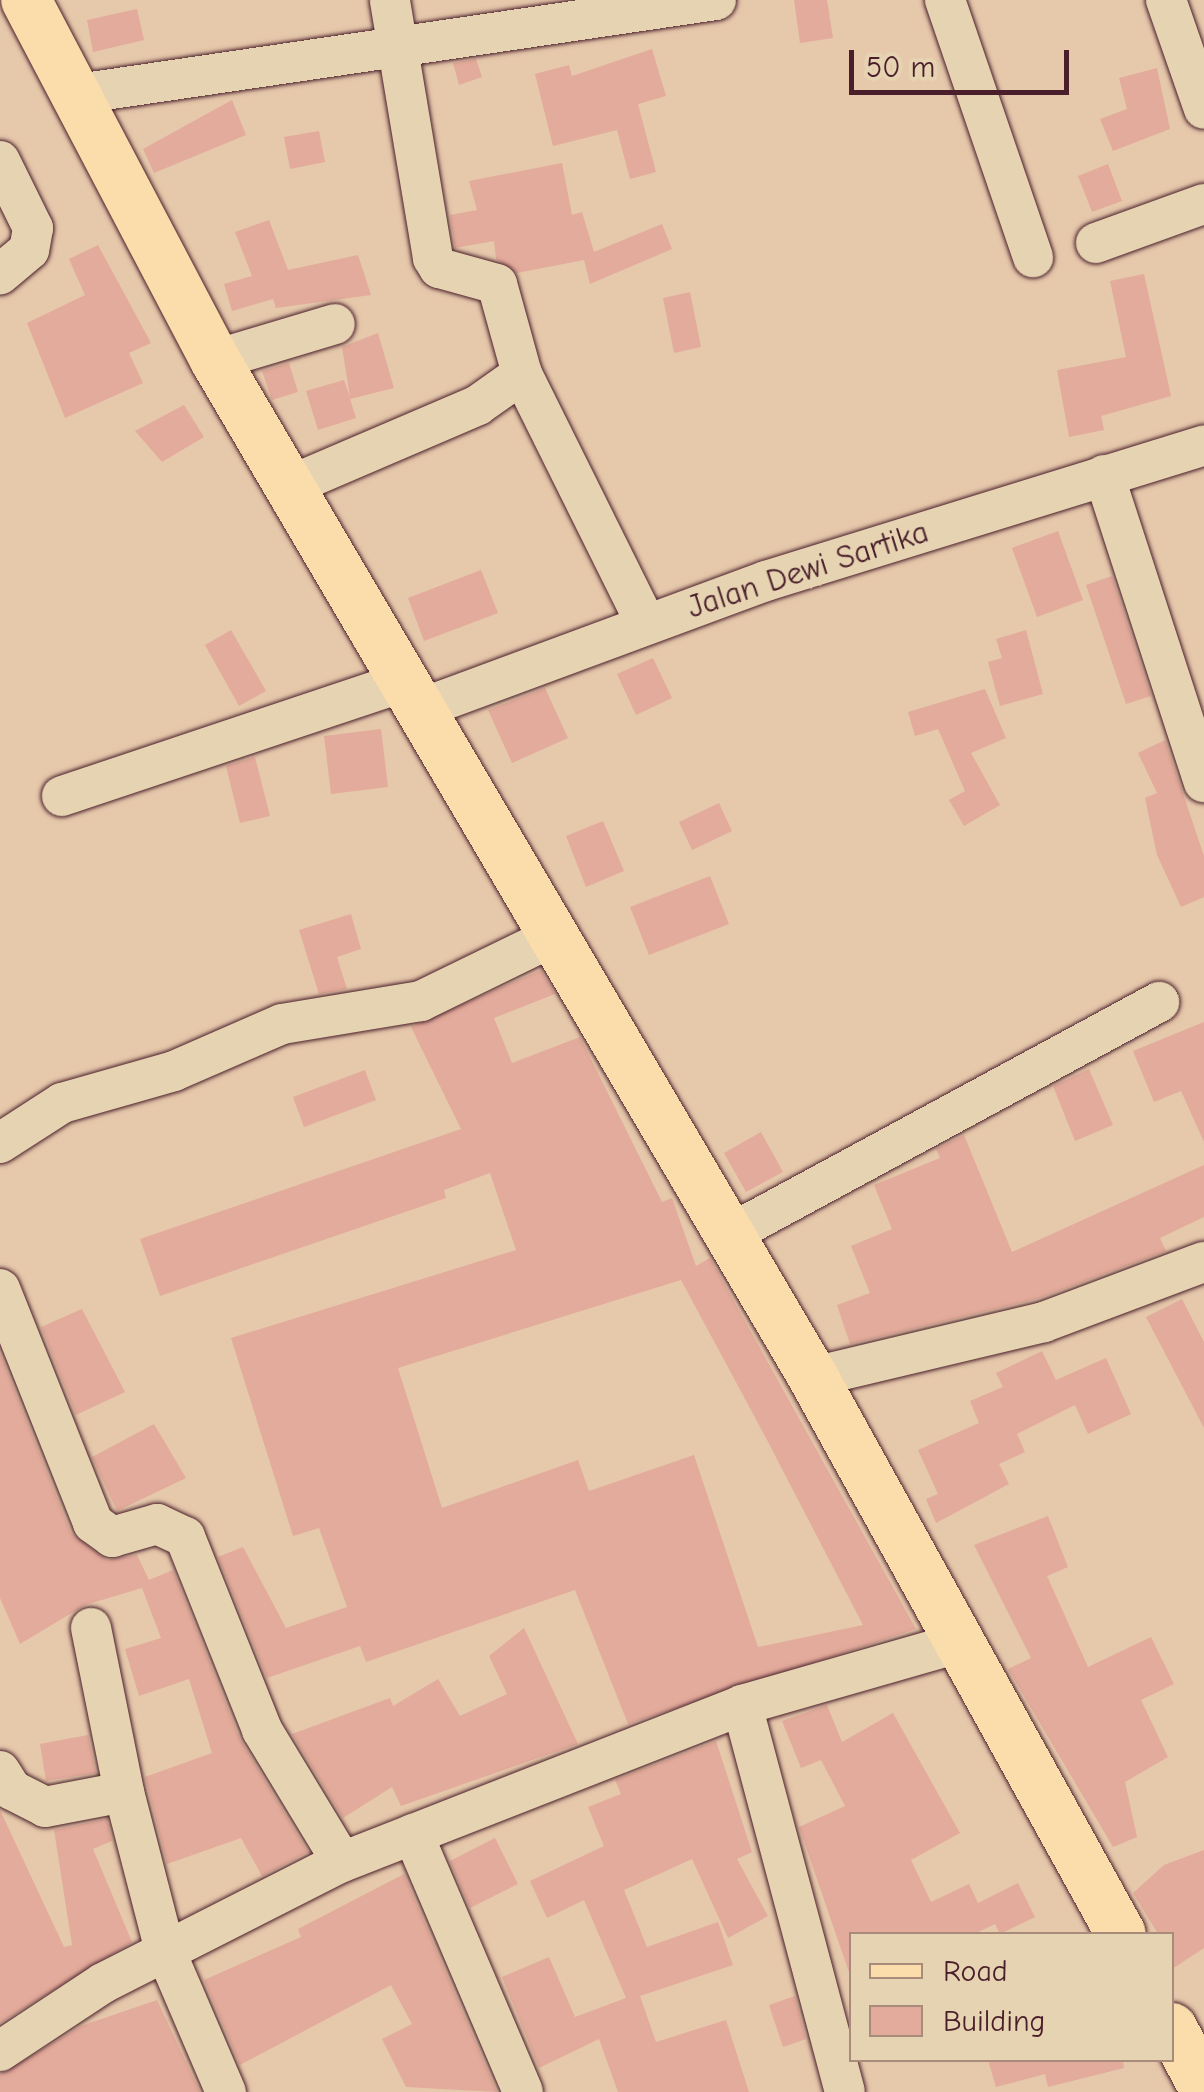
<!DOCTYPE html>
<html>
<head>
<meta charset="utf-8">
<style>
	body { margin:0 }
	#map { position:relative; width:1204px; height:2092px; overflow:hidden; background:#e6c8ab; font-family:"Comic Neue",sans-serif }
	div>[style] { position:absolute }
	.building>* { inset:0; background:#e3ab9b }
	.roads { filter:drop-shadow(0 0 2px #4a1f2b) drop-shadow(0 0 2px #4a1f2b) }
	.minor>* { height:40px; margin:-20px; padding:0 20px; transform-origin:20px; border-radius:20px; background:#e6d3b1 }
	.major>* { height:50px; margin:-25px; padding:0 25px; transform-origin:25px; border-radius:25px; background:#fbddab }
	span { translate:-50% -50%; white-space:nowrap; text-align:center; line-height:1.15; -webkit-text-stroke:8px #e6d3b1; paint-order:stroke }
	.street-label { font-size:32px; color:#4a1f2b }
	.legend { position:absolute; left:849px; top:1932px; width:325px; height:130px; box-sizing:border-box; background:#e6d3b1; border:2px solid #a88b7b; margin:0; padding:12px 18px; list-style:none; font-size:30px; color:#4a1f2b }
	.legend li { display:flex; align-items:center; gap:20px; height:50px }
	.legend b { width:50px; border:2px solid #a88b7b }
	.scale { position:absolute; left:849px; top:50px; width:220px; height:45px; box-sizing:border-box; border:5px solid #4a1f2b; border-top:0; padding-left:12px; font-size:30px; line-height:35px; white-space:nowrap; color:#4a1f2b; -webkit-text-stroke:8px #e6d3b1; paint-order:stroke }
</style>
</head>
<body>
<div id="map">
	<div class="building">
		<div style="clip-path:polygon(794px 0,827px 0,833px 38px,800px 43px)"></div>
		<div style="clip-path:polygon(137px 9px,144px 40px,93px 52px,87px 20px)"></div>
		<div style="clip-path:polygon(652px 49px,666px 96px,638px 104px,656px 172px,630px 179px,617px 130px,553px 146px,535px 74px,569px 65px,572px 76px)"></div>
		<div style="clip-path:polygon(476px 59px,482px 77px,459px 85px,453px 63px)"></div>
		<div style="clip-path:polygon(1157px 68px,1170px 129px,1113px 151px,1100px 119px,1127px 109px,1119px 78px)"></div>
		<div style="clip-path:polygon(232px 100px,246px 135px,154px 173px,143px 149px)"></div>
		<div style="clip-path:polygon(319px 131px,325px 162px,290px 169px,284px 137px)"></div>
		<div style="clip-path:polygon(562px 163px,572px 215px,582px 212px,594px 252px,662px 224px,672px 249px,590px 284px,584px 260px,517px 273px,496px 259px,494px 241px,455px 248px,450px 215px,477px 210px,469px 181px)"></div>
		<div style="clip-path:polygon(1108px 164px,1122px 201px,1092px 212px,1078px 176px)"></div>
		<div style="clip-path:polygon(269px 220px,288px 270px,358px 255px,371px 295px,276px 308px,273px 299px,232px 311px,224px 284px,252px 276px,235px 232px)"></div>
		<div style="clip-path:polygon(98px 245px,151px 343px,129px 353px,143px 383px,65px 418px,27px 323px,85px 295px,69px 259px)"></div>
		<div style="clip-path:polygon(1144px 274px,1171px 396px,1101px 416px,1104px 430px,1069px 437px,1057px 370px,1126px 357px,1110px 281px)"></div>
		<div style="clip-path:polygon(690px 292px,701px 347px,674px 353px,663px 298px)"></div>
		<div style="clip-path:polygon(378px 333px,394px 388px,350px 399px,356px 418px,318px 430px,306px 391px,344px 380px,350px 397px,342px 347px)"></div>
		<div style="clip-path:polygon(289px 363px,298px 392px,272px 400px,262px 371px)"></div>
		<div style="clip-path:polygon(184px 405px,204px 437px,162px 462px,135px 431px)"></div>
		<div style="clip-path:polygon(1058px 531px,1083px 600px,1037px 617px,1012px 548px)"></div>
		<div style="clip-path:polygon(481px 570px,498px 613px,424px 641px,408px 598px)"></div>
		<div style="clip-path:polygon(1112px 576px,1151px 696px,1126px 704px,1086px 585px)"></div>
		<div style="clip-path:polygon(231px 630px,266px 691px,239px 706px,205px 645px)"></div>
		<div style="clip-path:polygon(1026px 630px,1043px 694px,1000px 706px,988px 662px,1002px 658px,996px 639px)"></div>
		<div style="clip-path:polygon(653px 658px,672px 698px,636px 715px,617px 674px)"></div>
		<div style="clip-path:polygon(545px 688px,568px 738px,512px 763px,488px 710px)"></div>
		<div style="clip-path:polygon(985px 689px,1006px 738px,971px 753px,1000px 805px,964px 826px,949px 800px,965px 791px,938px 729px,915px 736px,908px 712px)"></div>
		<div style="clip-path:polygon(381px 729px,388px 787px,331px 794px,324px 736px)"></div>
		<div style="clip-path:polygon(1165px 740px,1204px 856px,1204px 897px,1181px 907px,1157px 855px,1145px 798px,1157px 793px,1138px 753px)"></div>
		<div style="clip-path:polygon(255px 757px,270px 816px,240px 823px,226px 766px)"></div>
		<div style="clip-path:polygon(719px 803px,732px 831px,692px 850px,679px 822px)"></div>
		<div style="clip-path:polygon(603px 821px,624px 871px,586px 887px,566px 836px)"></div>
		<div style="clip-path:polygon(710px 876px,729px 924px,649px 955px,630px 907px)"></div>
		<div style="clip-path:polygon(351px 914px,361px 949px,337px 957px,347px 989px,319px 994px,299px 930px)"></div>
		<div style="clip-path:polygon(evenodd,541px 970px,555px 994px,494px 1018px,512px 1063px,580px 1037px,662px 1202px,672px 1198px,696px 1266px,710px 1258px,916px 1629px,628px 1724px,575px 1590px,366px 1662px,360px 1646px,267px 1678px,218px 1557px,243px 1547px,286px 1628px,347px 1607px,319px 1528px,293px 1536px,231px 1338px,516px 1250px,490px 1173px,444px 1190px,446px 1198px,160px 1296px,140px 1239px,461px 1129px,411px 1027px,541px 970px,681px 1280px,766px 1438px,863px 1625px,758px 1647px,694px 1455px,589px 1491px,578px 1460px,442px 1508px,398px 1368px,681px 1280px)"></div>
		<div style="clip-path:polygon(1204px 1022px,1204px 1142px,1181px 1091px,1154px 1102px,1133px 1051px)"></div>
		<div style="clip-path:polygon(1089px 1069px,1113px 1125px,1075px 1141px,1053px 1086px)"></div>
		<div style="clip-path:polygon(365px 1070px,376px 1100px,304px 1127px,293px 1097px)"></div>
		<div style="clip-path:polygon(761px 1132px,783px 1172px,746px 1192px,724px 1153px)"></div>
		<div style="clip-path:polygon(964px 1135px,1012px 1252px,1204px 1165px,1204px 1217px,1160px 1238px,1166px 1251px,1037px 1299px,850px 1344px,837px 1305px,870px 1293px,851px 1246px,892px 1229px,874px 1185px,940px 1158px,936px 1149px)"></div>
		<div style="clip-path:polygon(1182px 1299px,1204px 1342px,1204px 1428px,1146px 1317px)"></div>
		<div style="clip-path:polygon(82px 1309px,125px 1392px,76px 1415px,41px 1327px)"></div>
		<div style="clip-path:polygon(1042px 1351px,1056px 1380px,1106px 1358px,1131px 1414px,1088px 1434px,1075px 1405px,1017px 1434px,1025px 1452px,999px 1464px,1009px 1484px,936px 1523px,926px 1499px,938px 1494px,918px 1450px,979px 1423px,970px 1401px,1003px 1387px,996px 1373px)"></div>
		<div style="clip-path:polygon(0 1353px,71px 1533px,107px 1560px,137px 1555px,149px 1580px,173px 1570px,240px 1739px,308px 1852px,262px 1876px,241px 1838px,167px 1864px,145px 1777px,212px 1753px,189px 1679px,139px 1696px,125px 1649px,161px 1638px,142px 1588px,85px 1605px,20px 1644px,0 1598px)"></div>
		<div style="clip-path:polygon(154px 1424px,186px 1478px,117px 1511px,92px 1457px)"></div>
		<div style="clip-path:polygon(1048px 1516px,1068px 1567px,1047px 1576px,1088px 1667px,1151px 1637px,1174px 1684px,1141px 1700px,1168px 1757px,1125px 1782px,1137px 1837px,1113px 1847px,1008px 1669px,1031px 1658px,974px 1545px)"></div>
		<div style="clip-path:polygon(524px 1628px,578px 1744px,401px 1806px,392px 1787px,343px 1818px,292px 1734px,390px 1698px,393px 1706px,438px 1679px,460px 1716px,507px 1694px,489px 1656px)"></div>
		<div style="clip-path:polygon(827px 1705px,842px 1742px,893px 1713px,960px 1833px,911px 1860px,931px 1902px,969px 1884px,978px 1903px,1018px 1883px,1035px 1917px,1000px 1934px,995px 1924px,974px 1934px,852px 1934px,852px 1981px,799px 1827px,845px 1806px,821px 1760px,801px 1768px,782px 1721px)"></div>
		<div style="clip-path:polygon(88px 1735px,96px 1773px,46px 1781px,40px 1744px)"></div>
		<div style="clip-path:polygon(716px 1741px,752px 1852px,737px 1859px,768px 1916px,728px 1938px,692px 1859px,624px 1890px,647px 1947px,718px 1922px,733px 1965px,640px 1996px,656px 2042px,726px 2020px,749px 2092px,618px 2092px,599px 2039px,539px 2068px,502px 1977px,549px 1957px,575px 2017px,626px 1998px,584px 1900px,547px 1918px,530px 1881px,604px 1846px,588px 1807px,621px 1794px,615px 1780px)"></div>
		<div style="clip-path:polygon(0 1810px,64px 1947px,72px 1945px,54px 1830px,107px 1819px,112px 1841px,93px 1849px,132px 1942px,0 2023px)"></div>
		<div style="clip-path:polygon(495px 1838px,518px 1884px,470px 1908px,450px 1861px)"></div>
		<div style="clip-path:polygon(1204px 1850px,1204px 1948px,1172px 1969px,1172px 1934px,1158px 1934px,1133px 1893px,1164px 1865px)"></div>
		<div style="clip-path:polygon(404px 1874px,497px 2092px,406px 2087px,382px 2039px,412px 2024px,391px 1985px,240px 2065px,204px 1980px,301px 1937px,298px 1929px)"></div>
		<div style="clip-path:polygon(795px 1996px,806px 2039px,783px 2047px,769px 2005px)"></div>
		<div style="clip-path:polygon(157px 2000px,200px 2092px,0 2092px,0 2075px,81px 2026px)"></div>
		<div style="clip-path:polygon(988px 2060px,1123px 2060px,1124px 2068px,1048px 2087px,1045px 2074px,996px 2087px)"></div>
	</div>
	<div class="roads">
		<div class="minor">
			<div style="left:945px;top:0;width:272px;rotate:71.1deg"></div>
			<div style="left:1166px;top:0;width:115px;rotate:70.8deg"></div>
			<div style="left:71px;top:95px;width:652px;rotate:-8.38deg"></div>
			<div style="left:0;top:161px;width:75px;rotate:63.8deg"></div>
			<div style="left:33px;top:228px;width:22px;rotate:100deg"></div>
			<div style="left:29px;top:250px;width:38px;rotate:140deg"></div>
			<div style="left:1096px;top:243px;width:115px;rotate:-19.9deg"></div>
			<div style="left:215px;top:360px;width:125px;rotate:-16.7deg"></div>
			<div style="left:522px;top:374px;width:279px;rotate:63.6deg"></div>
			<div style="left:1104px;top:475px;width:323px;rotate:72deg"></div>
			<div style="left:287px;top:487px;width:208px;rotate:-23.2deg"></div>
			<div style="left:478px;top:405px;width:54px;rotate:-35.2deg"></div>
			<div style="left:522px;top:374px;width:93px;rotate:-105.5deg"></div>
			<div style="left:497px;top:284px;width:60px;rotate:-164.6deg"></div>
			<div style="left:439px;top:268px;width:12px;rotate:-121deg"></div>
			<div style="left:433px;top:258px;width:262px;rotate:-99.5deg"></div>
			<div style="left:417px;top:710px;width:372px;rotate:-20.3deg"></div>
			<div style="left:766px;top:581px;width:459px;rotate:-17.2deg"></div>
			<div style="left:62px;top:796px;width:356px;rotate:-18.5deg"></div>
			<div style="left:0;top:1143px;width:74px;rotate:-32.8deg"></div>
			<div style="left:62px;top:1103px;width:116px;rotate:-15.9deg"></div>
			<div style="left:174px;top:1071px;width:118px;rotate:-23.5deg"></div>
			<div style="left:282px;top:1024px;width:141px;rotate:-9.4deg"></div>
			<div style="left:421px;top:1001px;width:148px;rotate:-26deg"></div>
			<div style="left:730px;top:1234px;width:488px;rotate:-28.4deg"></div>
			<div style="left:0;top:1289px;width:252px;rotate:68.3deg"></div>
			<div style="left:93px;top:1523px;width:24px;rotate:36deg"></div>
			<div style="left:112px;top:1537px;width:47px;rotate:-16.1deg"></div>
			<div style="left:157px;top:1524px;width:31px;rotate:25deg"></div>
			<div style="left:185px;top:1537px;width:208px;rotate:68.2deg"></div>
			<div style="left:262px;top:1730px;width:154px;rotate:58.8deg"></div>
			<div style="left:813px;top:1377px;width:237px;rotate:-13.4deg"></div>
			<div style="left:1044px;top:1322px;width:171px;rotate:-20.6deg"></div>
			<div style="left:91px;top:1628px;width:167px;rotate:78.6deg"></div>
			<div style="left:742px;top:1705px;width:400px;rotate:75.1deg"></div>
			<div style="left:0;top:1771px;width:22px;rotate:58deg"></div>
			<div style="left:12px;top:1790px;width:37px;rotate:27deg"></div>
			<div style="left:45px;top:1807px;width:80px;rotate:-10.8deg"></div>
			<div style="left:124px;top:1792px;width:163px;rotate:75.5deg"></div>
			<div style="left:165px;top:1950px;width:155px;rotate:66.8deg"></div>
			<div style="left:413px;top:1834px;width:280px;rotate:66.9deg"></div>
			<div style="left:0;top:2051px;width:123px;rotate:-33.4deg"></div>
			<div style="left:103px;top:1983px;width:268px;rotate:-26.9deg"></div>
			<div style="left:342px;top:1862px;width:430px;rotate:-21.4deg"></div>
			<div style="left:742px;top:1705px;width:225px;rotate:-16deg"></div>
		</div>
		<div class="major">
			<div style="left:26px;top:0;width:407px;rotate:62.3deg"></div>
			<div style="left:215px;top:360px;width:1180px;rotate:59.54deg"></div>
			<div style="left:813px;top:1377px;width:636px;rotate:61.06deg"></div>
			<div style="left:1172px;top:2028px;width:68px;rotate:61.9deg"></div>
		</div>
	</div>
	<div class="street-label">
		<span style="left:808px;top:570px;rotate:-18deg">Jalan Dewi Sartika</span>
	</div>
	<ul class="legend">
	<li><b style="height:12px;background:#fbddab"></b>Road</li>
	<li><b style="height:28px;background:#e3ab9b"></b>Building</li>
	</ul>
	<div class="scale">50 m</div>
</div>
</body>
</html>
